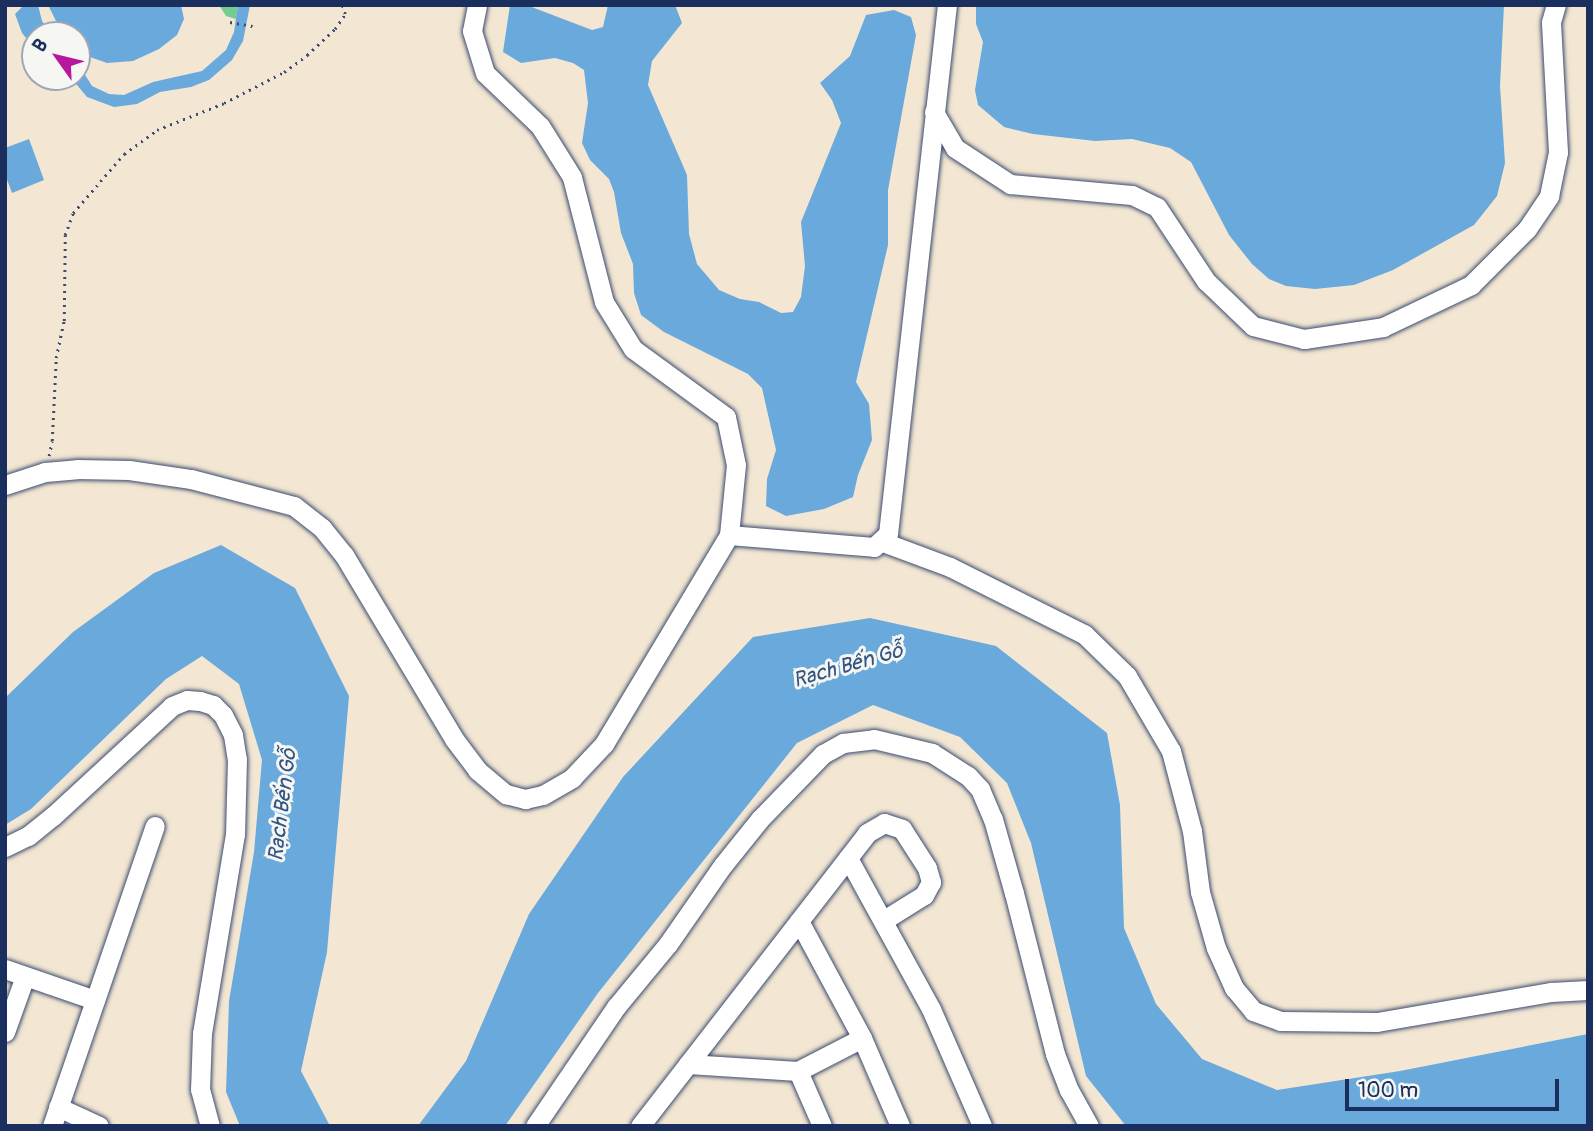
<!DOCTYPE html>
<html>
<head>
<meta charset="utf-8">
<style>
	body { margin:0 }
	#map { position:relative; width:1593px; height:1131px; overflow:hidden; background:#f3e7d3; font-family:Pangolin,sans-serif }
	div>[style] { position:absolute }
	.green>* { inset:0; background:#74cc91 }
	.water>* { inset:0; background:#69a9dc }
	.path>* { height:2.5px; margin-top:-1.25px; transform-origin:0; background:repeating-linear-gradient(90deg,#3b4b70 0 2px,transparent 0 7px) }
	.roads { filter:drop-shadow(0 0 2px #3b4b70) drop-shadow(0 0 2px #3b4b70) }
	.minor>* { height:19px; margin:-9.5px; padding:0 9.5px; transform-origin:9.5px; border-radius:9.5px; background:#fff }
	span { translate:-50% -50%; white-space:nowrap; text-align:center; line-height:1.15; -webkit-text-stroke:6px #f6f6f2; paint-order:stroke }
	.water-label { font-size:21px; color:#325484; font-style:italic }
	.frame { position:absolute; inset:0; border:7px solid #1b2f5e; pointer-events:none }
	.north { position:absolute; left:21px; top:21px; width:70px; height:70px; box-sizing:border-box; background:#f6f6f2; border:2px solid #9ea6b7; border-radius:50%; rotate:304deg; font-size:19px; font-weight:700; line-height:28px; text-align:center; color:#1b2f5e }
	.north::after { content:''; display:block; margin:auto; width:24px; height:32px; background:#b5179e; clip-path:polygon(50% 0,100% 100%,50% 72%,0 100%) }
	.scale { position:absolute; left:1345px; top:1079px; width:214px; height:32px; box-sizing:border-box; border:4px solid #1b2f5e; border-top:0; padding-left:9px; font-size:21px; line-height:24px; white-space:nowrap; color:#1b2f5e; -webkit-text-stroke:5px #f6f6f2; paint-order:stroke }
</style>
</head>
<body>
<div id="map">
	<div class="green">
		<div style="clip-path:polygon(219px 5px,238px 5px,236px 19px,226px 16px)"></div>
	</div>
	<div class="water">
		<div style="clip-path:polygon(24px 5px,38px 5px,42px 21px,52px 35px,35px 35px,35px 49px,22px 33px,15px 14px)"></div>
		<div style="clip-path:polygon(48px 5px,181px 5px,184px 19px,177px 35px,159px 49px,133px 61px,107px 63px,87px 56px,82px 51px,80px 31px,56px 21px)"></div>
		<div style="clip-path:polygon(238px 5px,250px 5px,243px 41px,232px 60px,209px 80px,191px 87px,160px 92px,137px 104px,114px 107px,87px 97px,72px 79px,77px 77px,77px 62px,92px 86px,109px 94px,124px 95px,153px 82px,202px 71px,226px 50px,234px 32px)"></div>
		<div style="clip-path:polygon(510px 5px,529px 6px,592px 30px,603px 27px,608px 5px,675px 5px,682px 23px,652px 61px,648px 85px,687px 175px,689px 234px,697px 264px,719px 290px,740px 299px,759px 302px,781px 313px,793px 312px,801px 297px,805px 266px,801px 222px,841px 123px,832px 100px,820px 83px,850px 56px,866px 15px,894px 10px,911px 17px,916px 35px,888px 190px,888px 245px,856px 382px,869px 404px,872px 440px,858px 475px,853px 497px,824px 509px,786px 516px,766px 506px,767px 479px,776px 450px,762px 388px,748px 374px,664px 332px,641px 315px,634px 293px,633px 264px,621px 233px,614px 192px,609px 179px,590px 160px,582px 143px,588px 103px,584px 70px,573px 63px,555px 58px,521px 63px,503px 52px)"></div>
		<div style="clip-path:polygon(976px 5px,1504px 5px,1500px 86px,1505px 163px,1497px 196px,1474px 225px,1393px 270px,1354px 285px,1315px 289px,1286px 286px,1269px 279px,1252px 264px,1229px 235px,1191px 162px,1170px 148px,1132px 139px,1095px 141px,1033px 134px,1004px 127px,978px 105px,975px 90px,983px 42px,976px 24px)"></div>
		<div style="clip-path:polygon(29px 139px,44px 180px,12px 193px,5px 174px,5px 148px)"></div>
		<div style="clip-path:polygon(221px 545px,295px 588px,349px 696px,327px 952px,301px 1071px,330px 1126px,240px 1126px,226px 1092px,229px 1001px,254px 852px,262px 760px,239px 684px,202px 656px,166px 679px,31px 809px,5px 825px,5px 698px,73px 632px,154px 573px)"></div>
		<div style="clip-path:polygon(870px 618px,996px 646px,1107px 733px,1120px 805px,1124px 928px,1156px 1004px,1202px 1059px,1277px 1090px,1400px 1071px,1588px 1034px,1588px 1126px,1126px 1126px,1086px 1076px,1031px 843px,1007px 783px,960px 737px,873px 705px,797px 743px,598px 993px,505px 1126px,418px 1126px,466px 1061px,529px 914px,623px 777px,753px 637px)"></div>
	</div>
	<div class="path">
		<div style="left:230px;top:22px;width:23px;rotate:10deg"></div>
		<div style="left:49px;top:456px;width:15px;rotate:-79deg"></div>
		<div style="left:52px;top:441px;width:83px;rotate:-87.2deg"></div>
		<div style="left:56px;top:358px;width:38px;rotate:-78deg"></div>
		<div style="left:64px;top:321px;width:86px;rotate:-89.3deg"></div>
		<div style="left:65px;top:235px;width:23px;rotate:-70deg"></div>
		<div style="left:73px;top:213px;width:78px;rotate:-49.2deg"></div>
		<div style="left:124px;top:154px;width:41px;rotate:-36deg"></div>
		<div style="left:157px;top:130px;width:72px;rotate:-21.9deg"></div>
		<div style="left:224px;top:103px;width:68px;rotate:-27.3deg"></div>
		<div style="left:284px;top:72px;width:29px;rotate:-36deg"></div>
		<div style="left:307px;top:55px;width:38px;rotate:-43deg"></div>
		<div style="left:335px;top:29px;width:18px;rotate:-56deg"></div>
		<div style="left:345px;top:14px;width:9px;rotate:-108deg"></div>
	</div>
	<div class="roads">
		<div class="minor">
			<div style="left:934px;top:112px;width:42px;rotate:59.7deg"></div>
			<div style="left:955px;top:148px;width:66px;rotate:33.2deg"></div>
			<div style="left:1010px;top:184px;width:122px;rotate:5.2deg"></div>
			<div style="left:1132px;top:195px;width:28px;rotate:26deg"></div>
			<div style="left:1157px;top:207px;width:89px;rotate:56.5deg"></div>
			<div style="left:1206px;top:281px;width:65px;rotate:43.8deg"></div>
			<div style="left:1253px;top:326px;width:53px;rotate:14.3deg"></div>
			<div style="left:1304px;top:339px;width:80px;rotate:-8.6deg"></div>
			<div style="left:1383px;top:327px;width:98px;rotate:-25.5deg"></div>
			<div style="left:1471px;top:285px;width:79px;rotate:-45deg"></div>
			<div style="left:1527px;top:229px;width:40px;rotate:-56deg"></div>
			<div style="left:1549px;top:196px;width:45px;rotate:-78.4deg"></div>
			<div style="left:1558px;top:152px;width:130px;rotate:-93.1deg"></div>
			<div style="left:1551px;top:22px;width:18px;rotate:-74deg"></div>
			<div style="left:5px;top:485px;width:42px;rotate:-18deg"></div>
			<div style="left:45px;top:472px;width:32px;rotate:-5deg"></div>
			<div style="left:77px;top:469px;width:52px;rotate:1.1deg"></div>
			<div style="left:129px;top:470px;width:63px;rotate:8.3deg"></div>
			<div style="left:191px;top:479px;width:106px;rotate:14.7deg"></div>
			<div style="left:294px;top:506px;width:36px;rotate:38deg"></div>
			<div style="left:322px;top:528px;width:35px;rotate:51deg"></div>
			<div style="left:344px;top:555px;width:214px;rotate:59.1deg"></div>
			<div style="left:454px;top:739px;width:39px;rotate:53deg"></div>
			<div style="left:477px;top:770px;width:38px;rotate:40deg"></div>
			<div style="left:506px;top:794px;width:20px;rotate:15deg"></div>
			<div style="left:525px;top:799px;width:18px;rotate:-13deg"></div>
			<div style="left:543px;top:795px;width:34px;rotate:-30deg"></div>
			<div style="left:572px;top:778px;width:47px;rotate:-46.7deg"></div>
			<div style="left:604px;top:744px;width:244px;rotate:-59.1deg"></div>
			<div style="left:729px;top:535px;width:70px;rotate:-84.3deg"></div>
			<div style="left:736px;top:465px;width:49px;rotate:-101.8deg"></div>
			<div style="left:726px;top:417px;width:115px;rotate:-143.8deg"></div>
			<div style="left:633px;top:349px;width:55px;rotate:-121.7deg"></div>
			<div style="left:604px;top:302px;width:129px;rotate:-104.4deg"></div>
			<div style="left:572px;top:177px;width:60px;rotate:-122.1deg"></div>
			<div style="left:540px;top:126px;width:76px;rotate:-136.1deg"></div>
			<div style="left:485px;top:73px;width:44px;rotate:-107.2deg"></div>
			<div style="left:472px;top:31px;width:26px;rotate:-79deg"></div>
			<div style="left:729px;top:535px;width:145px;rotate:4.7deg"></div>
			<div style="left:874px;top:547px;width:19px;rotate:-43deg"></div>
			<div style="left:888px;top:534px;width:532px;rotate:-83.64deg"></div>
			<div style="left:883px;top:542px;width:72px;rotate:20.5deg"></div>
			<div style="left:950px;top:567px;width:150px;rotate:26.6deg"></div>
			<div style="left:1084px;top:634px;width:60px;rotate:44.3deg"></div>
			<div style="left:1127px;top:676px;width:87px;rotate:59.6deg"></div>
			<div style="left:1171px;top:751px;width:83px;rotate:75.3deg"></div>
			<div style="left:1192px;top:831px;width:62px;rotate:82.5deg"></div>
			<div style="left:1200px;top:892px;width:58px;rotate:74.1deg"></div>
			<div style="left:1216px;top:948px;width:44px;rotate:65.8deg"></div>
			<div style="left:1234px;top:988px;width:30px;rotate:50deg"></div>
			<div style="left:1253px;top:1011px;width:29px;rotate:20deg"></div>
			<div style="left:1280px;top:1021px;width:97px;rotate:0.6deg"></div>
			<div style="left:1377px;top:1022px;width:177px;rotate:-9.8deg"></div>
			<div style="left:1551px;top:992px;width:37px;rotate:-3deg"></div>
			<div style="left:5px;top:847px;width:25px;rotate:-26deg"></div>
			<div style="left:28px;top:836px;width:32px;rotate:-39deg"></div>
			<div style="left:53px;top:816px;width:162px;rotate:-42.7deg"></div>
			<div style="left:172px;top:706px;width:16px;rotate:-22deg"></div>
			<div style="left:187px;top:700px;width:13px;rotate:4deg"></div>
			<div style="left:200px;top:701px;width:14px;rotate:17deg"></div>
			<div style="left:213px;top:705px;width:14px;rotate:45deg"></div>
			<div style="left:223px;top:715px;width:22px;rotate:63deg"></div>
			<div style="left:233px;top:735px;width:24px;rotate:81deg"></div>
			<div style="left:237px;top:759px;width:75px;rotate:91.5deg"></div>
			<div style="left:235px;top:834px;width:202px;rotate:99.4deg"></div>
			<div style="left:202px;top:1033px;width:56px;rotate:92deg"></div>
			<div style="left:200px;top:1089px;width:38px;rotate:75deg"></div>
			<div style="left:848px;top:858px;width:172px;rotate:61.2deg"></div>
			<div style="left:931px;top:1009px;width:128px;rotate:66.4deg"></div>
			<div style="left:799px;top:921px;width:133px;rotate:61.7deg"></div>
			<div style="left:862px;top:1038px;width:96px;rotate:66.6deg"></div>
			<div style="left:5px;top:969px;width:95px;rotate:19deg"></div>
			<div style="left:5px;top:1032px;width:59px;rotate:-70.3deg"></div>
			<div style="left:688px;top:1064px;width:110px;rotate:3.6deg"></div>
			<div style="left:798px;top:1071px;width:72px;rotate:-27.3deg"></div>
			<div style="left:798px;top:1071px;width:60px;rotate:66.4deg"></div>
			<div style="left:58px;top:1107px;width:45px;rotate:24.9deg"></div>
			<div style="left:52px;top:1126px;width:317px;rotate:-71.1deg"></div>
			<div style="left:535px;top:1126px;width:144px;rotate:-55.8deg"></div>
			<div style="left:616px;top:1007px;width:82px;rotate:-50.5deg"></div>
			<div style="left:668px;top:944px;width:96px;rotate:-55.2deg"></div>
			<div style="left:723px;top:865px;width:59px;rotate:-51.2deg"></div>
			<div style="left:760px;top:819px;width:91px;rotate:-45.9deg"></div>
			<div style="left:823px;top:754px;width:23px;rotate:-29deg"></div>
			<div style="left:843px;top:743px;width:31px;rotate:-7deg"></div>
			<div style="left:874px;top:739px;width:60px;rotate:13.6deg"></div>
			<div style="left:932px;top:753px;width:43px;rotate:32.6deg"></div>
			<div style="left:968px;top:776px;width:18px;rotate:47deg"></div>
			<div style="left:980px;top:789px;width:33px;rotate:67deg"></div>
			<div style="left:993px;top:819px;width:77px;rotate:74.2deg"></div>
			<div style="left:1014px;top:893px;width:166px;rotate:75.7deg"></div>
			<div style="left:1055px;top:1054px;width:39px;rotate:69deg"></div>
			<div style="left:1069px;top:1090px;width:41px;rotate:60.9deg"></div>
			<div style="left:640px;top:1126px;width:371px;rotate:-52.2deg"></div>
			<div style="left:867px;top:833px;width:20px;rotate:-30deg"></div>
			<div style="left:884px;top:823px;width:19px;rotate:18deg"></div>
			<div style="left:902px;top:829px;width:46px;rotate:57.3deg"></div>
			<div style="left:927px;top:868px;width:15px;rotate:74deg"></div>
			<div style="left:931px;top:882px;width:15px;rotate:118deg"></div>
			<div style="left:924px;top:895px;width:47px;rotate:148deg"></div>
		</div>
	</div>
	<div class="water-label">
		<span style="left:848px;top:666px;rotate:-16deg">Rạch Bến Gỗ</span>
		<span style="left:283px;top:805px;rotate:-83deg">Rạch Bến Gỗ</span>
	</div>
	<div class="frame"></div>
	<div class="north">B</div>
	<div class="scale">100 m</div>
</div>
</body>
</html>
